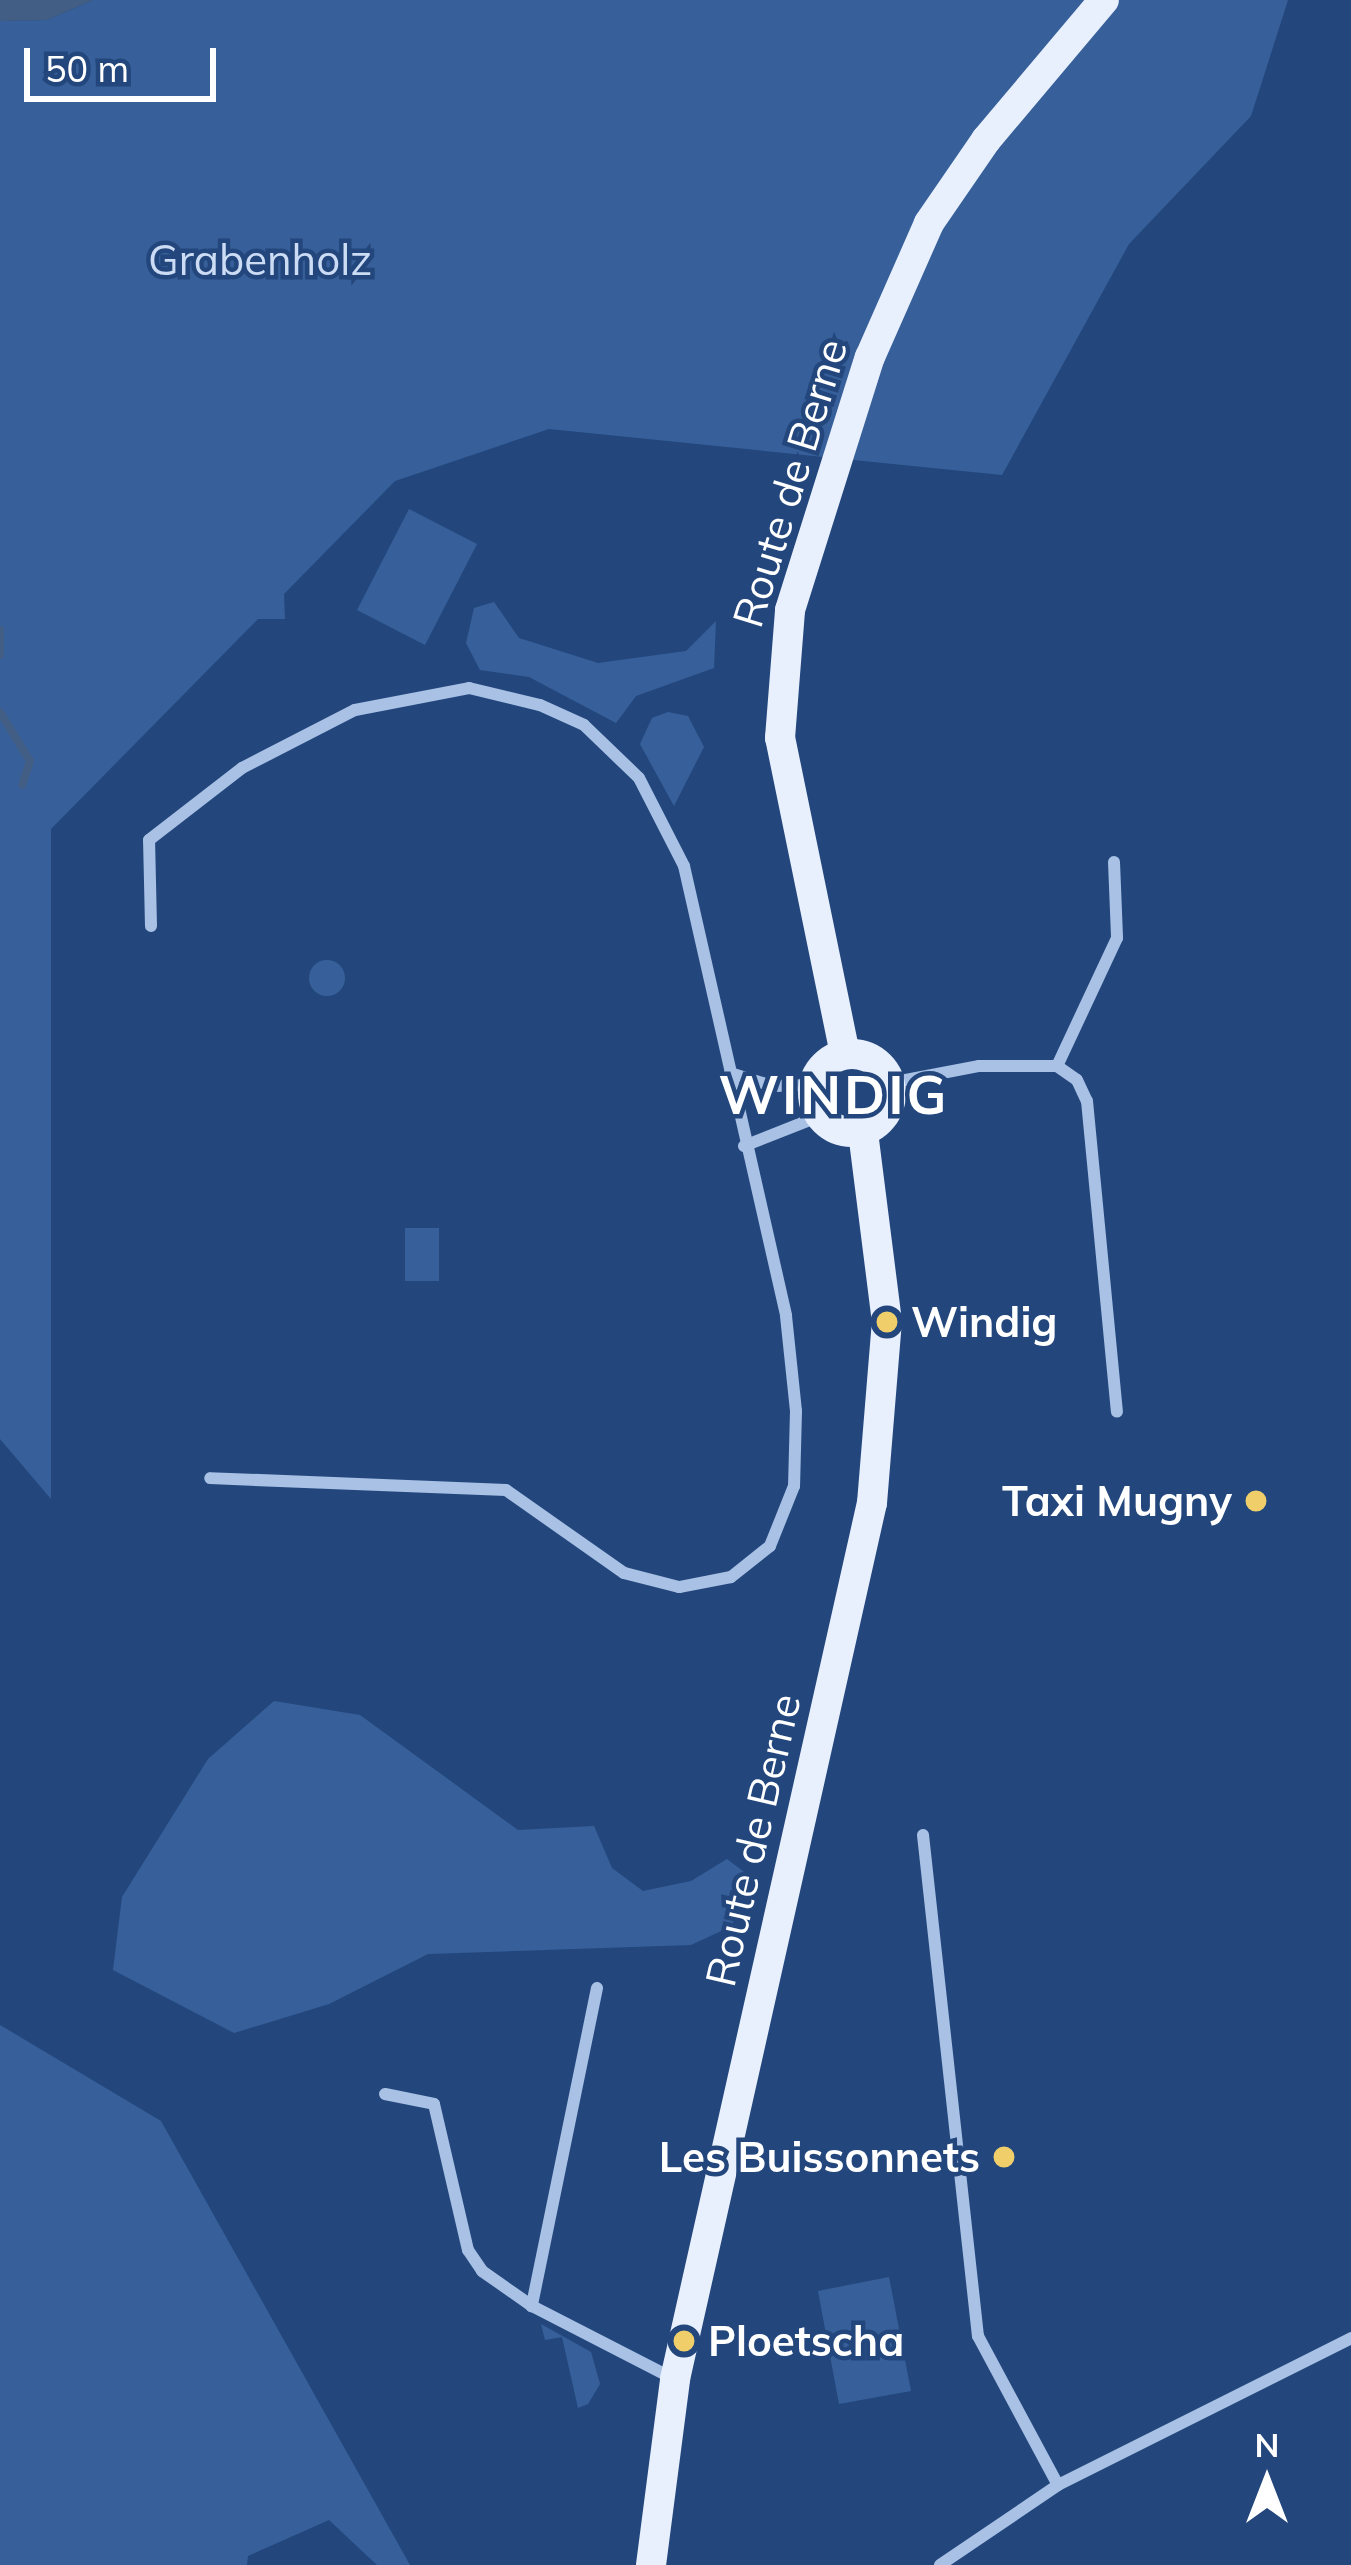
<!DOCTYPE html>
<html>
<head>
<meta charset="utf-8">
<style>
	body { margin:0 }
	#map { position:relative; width:1351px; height:2565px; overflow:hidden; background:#23477d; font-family:Mulish,sans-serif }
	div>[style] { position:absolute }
	.green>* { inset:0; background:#37609a }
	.round { border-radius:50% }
	.water>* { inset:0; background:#435e85 }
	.stream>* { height:8px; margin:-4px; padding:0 4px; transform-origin:4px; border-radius:4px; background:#435e85 }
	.minor>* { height:12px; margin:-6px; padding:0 6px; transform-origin:6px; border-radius:6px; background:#a8c1e5 }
	.primary>* { height:30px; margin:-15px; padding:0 15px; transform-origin:15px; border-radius:15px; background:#e8effd }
	.primary>.ring { margin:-15px; padding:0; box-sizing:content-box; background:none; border:30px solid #e8effd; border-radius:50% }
	.dots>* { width:33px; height:33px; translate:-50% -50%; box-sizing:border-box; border:6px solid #23477d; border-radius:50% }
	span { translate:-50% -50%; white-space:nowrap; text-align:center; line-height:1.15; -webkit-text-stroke:9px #23477d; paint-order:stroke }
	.park-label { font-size:42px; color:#cbdcf4 }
	.street-label { font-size:42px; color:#fff }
	.poi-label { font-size:42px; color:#fff; font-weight:700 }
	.left { translate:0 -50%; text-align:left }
	.right { translate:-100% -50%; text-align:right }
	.district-label { font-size:54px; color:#fff; font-weight:700; letter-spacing:3px }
	.north { position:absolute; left:1207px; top:2421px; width:120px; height:120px; -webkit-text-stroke:9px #23477d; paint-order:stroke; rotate:0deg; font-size:33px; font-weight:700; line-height:48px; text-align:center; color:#fff }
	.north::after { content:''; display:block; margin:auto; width:42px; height:54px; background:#fff; clip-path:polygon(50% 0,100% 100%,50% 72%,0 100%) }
	.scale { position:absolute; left:24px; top:48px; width:192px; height:54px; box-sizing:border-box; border:6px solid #fff; border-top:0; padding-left:15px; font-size:36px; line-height:42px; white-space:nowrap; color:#fff; -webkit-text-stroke:9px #23477d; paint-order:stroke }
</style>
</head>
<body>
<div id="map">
	<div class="green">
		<div style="clip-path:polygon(93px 0,1288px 0,1251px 116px,1129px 244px,1002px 475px,549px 429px,395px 481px,284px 594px,285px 619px,258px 619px,51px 829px,51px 1499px,0 1439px,0 21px,47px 20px)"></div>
		<div style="clip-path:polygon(409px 509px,477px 544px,425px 645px,357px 610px)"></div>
		<div style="clip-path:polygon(494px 602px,519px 638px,598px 663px,686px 651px,716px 621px,714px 668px,636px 696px,616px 723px,529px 677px,480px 670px,466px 643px,474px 608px)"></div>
		<div style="clip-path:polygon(668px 712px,688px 716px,704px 747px,674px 806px,640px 744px,652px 718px)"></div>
		<div class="round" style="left:309px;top:960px;width:36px;height:36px"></div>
		<div style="clip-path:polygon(405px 1228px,439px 1228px,439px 1281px,405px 1281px)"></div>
		<div style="clip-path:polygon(274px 1701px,360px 1715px,518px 1830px,594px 1826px,612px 1868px,643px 1891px,691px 1881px,727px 1859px,748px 1875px,732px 1926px,691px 1945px,428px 1954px,329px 2004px,234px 2033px,113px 1970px,122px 1897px,208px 1759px)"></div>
		<div style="clip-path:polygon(0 2025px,161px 2121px,410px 2565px,377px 2565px,329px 2520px,248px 2556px,247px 2565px,0 2565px)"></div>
		<div style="clip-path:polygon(889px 2277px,911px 2391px,839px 2404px,818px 2291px)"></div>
		<div style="clip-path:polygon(541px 2324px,591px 2352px,600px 2384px,588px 2404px,578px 2408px,562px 2337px,545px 2340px)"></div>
	</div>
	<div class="water">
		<div style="clip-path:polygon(0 0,93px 0,47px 20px,0 21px)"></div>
	</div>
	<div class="stream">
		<div style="left:0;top:630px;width:25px;rotate:90deg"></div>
		<div style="left:0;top:712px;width:57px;rotate:58.5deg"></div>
		<div style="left:30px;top:761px;width:25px;rotate:108deg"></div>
	</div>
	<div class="minor">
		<div style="left:1114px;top:862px;width:76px;rotate:87.7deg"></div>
		<div style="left:1117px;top:938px;width:141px;rotate:115.1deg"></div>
		<div style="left:1057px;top:1066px;width:24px;rotate:35deg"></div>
		<div style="left:1077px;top:1080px;width:23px;rotate:65deg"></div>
		<div style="left:1087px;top:1101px;width:312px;rotate:84.5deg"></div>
		<div style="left:151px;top:926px;width:86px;rotate:-91.3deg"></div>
		<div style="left:149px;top:840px;width:118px;rotate:-37.7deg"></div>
		<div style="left:242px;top:768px;width:127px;rotate:-27.2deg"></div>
		<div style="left:355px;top:710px;width:116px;rotate:-10.9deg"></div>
		<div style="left:469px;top:688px;width:73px;rotate:13.5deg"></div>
		<div style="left:540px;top:705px;width:48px;rotate:24.4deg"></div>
		<div style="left:584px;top:725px;width:76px;rotate:43.9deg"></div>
		<div style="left:639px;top:778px;width:99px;rotate:62.9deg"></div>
		<div style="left:684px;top:866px;width:461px;rotate:77.2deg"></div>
		<div style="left:786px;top:1316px;width:96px;rotate:84deg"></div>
		<div style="left:796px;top:1411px;width:75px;rotate:91.5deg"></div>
		<div style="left:794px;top:1486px;width:65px;rotate:111.8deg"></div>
		<div style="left:770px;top:1546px;width:50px;rotate:141.5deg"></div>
		<div style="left:731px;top:1577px;width:53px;rotate:169.1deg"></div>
		<div style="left:679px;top:1587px;width:57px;rotate:-165.7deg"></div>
		<div style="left:624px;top:1573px;width:144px;rotate:-144.9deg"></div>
		<div style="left:506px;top:1490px;width:296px;rotate:-177.7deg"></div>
		<div style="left:730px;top:1073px;width:44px;rotate:17.2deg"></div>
		<div style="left:772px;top:1086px;width:41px;rotate:-1.4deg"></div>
		<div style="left:890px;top:1083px;width:91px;rotate:-10.8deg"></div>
		<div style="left:979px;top:1066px;width:78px"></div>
		<div style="left:744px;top:1146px;width:82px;rotate:-21.5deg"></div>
		<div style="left:923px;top:1835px;width:504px;rotate:83.74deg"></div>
		<div style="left:978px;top:2336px;width:169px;rotate:61.8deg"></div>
		<div style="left:597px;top:1988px;width:325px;rotate:101.6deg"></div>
		<div style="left:532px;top:2306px;width:160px;rotate:27.2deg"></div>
		<div style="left:385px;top:2094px;width:50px;rotate:11.5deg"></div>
		<div style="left:434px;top:2104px;width:150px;rotate:76.9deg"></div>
		<div style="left:468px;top:2250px;width:25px;rotate:56deg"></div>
		<div style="left:482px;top:2271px;width:61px;rotate:35deg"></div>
		<div style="left:940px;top:2565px;width:143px;rotate:-34.1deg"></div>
		<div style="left:1058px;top:2485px;width:328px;rotate:-26.6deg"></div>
	</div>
	<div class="primary">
		<div class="ring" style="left:813px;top:1054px;width:48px;height:48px"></div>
		<div style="left:845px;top:1054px;width:323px;rotate:-101.6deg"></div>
		<div style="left:780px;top:738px;width:128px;rotate:-85.5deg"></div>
		<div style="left:790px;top:610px;width:265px;rotate:-72.5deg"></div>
		<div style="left:870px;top:357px;width:146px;rotate:-66.2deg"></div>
		<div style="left:929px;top:223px;width:101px;rotate:-55.5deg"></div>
		<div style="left:986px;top:140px;width:183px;rotate:-49.9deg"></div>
		<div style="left:651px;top:2565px;width:188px;rotate:-82.6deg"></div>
		<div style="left:675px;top:2379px;width:898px;rotate:-77.33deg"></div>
		<div style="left:872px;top:1503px;width:182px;rotate:-85.3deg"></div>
		<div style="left:887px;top:1322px;width:193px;rotate:-97.2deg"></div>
	</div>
	<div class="dots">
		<div style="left:887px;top:1322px;background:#f0cf6b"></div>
		<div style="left:1256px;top:1501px;background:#f0cf6b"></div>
		<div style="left:1004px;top:2157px;background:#f0cf6b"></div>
		<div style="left:684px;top:2341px;background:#f0cf6b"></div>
	</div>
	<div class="park-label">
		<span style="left:260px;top:260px">Grabenholz</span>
	</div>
	<div class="street-label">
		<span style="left:790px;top:483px;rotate:-73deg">Route de Berne</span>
		<span style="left:753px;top:1840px;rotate:-77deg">Route de Berne</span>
	</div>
	<div class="poi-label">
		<span class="left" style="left:911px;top:1322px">Windig</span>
		<span class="right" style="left:1232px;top:1501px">Taxi Mugny</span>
		<span class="right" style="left:980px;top:2157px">Les Buissonnets</span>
		<span class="left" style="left:708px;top:2341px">Ploetscha</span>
	</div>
	<div class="district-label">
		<span style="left:834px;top:1094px">WINDIG</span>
	</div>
	<div class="north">N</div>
	<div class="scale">50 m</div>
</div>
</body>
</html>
